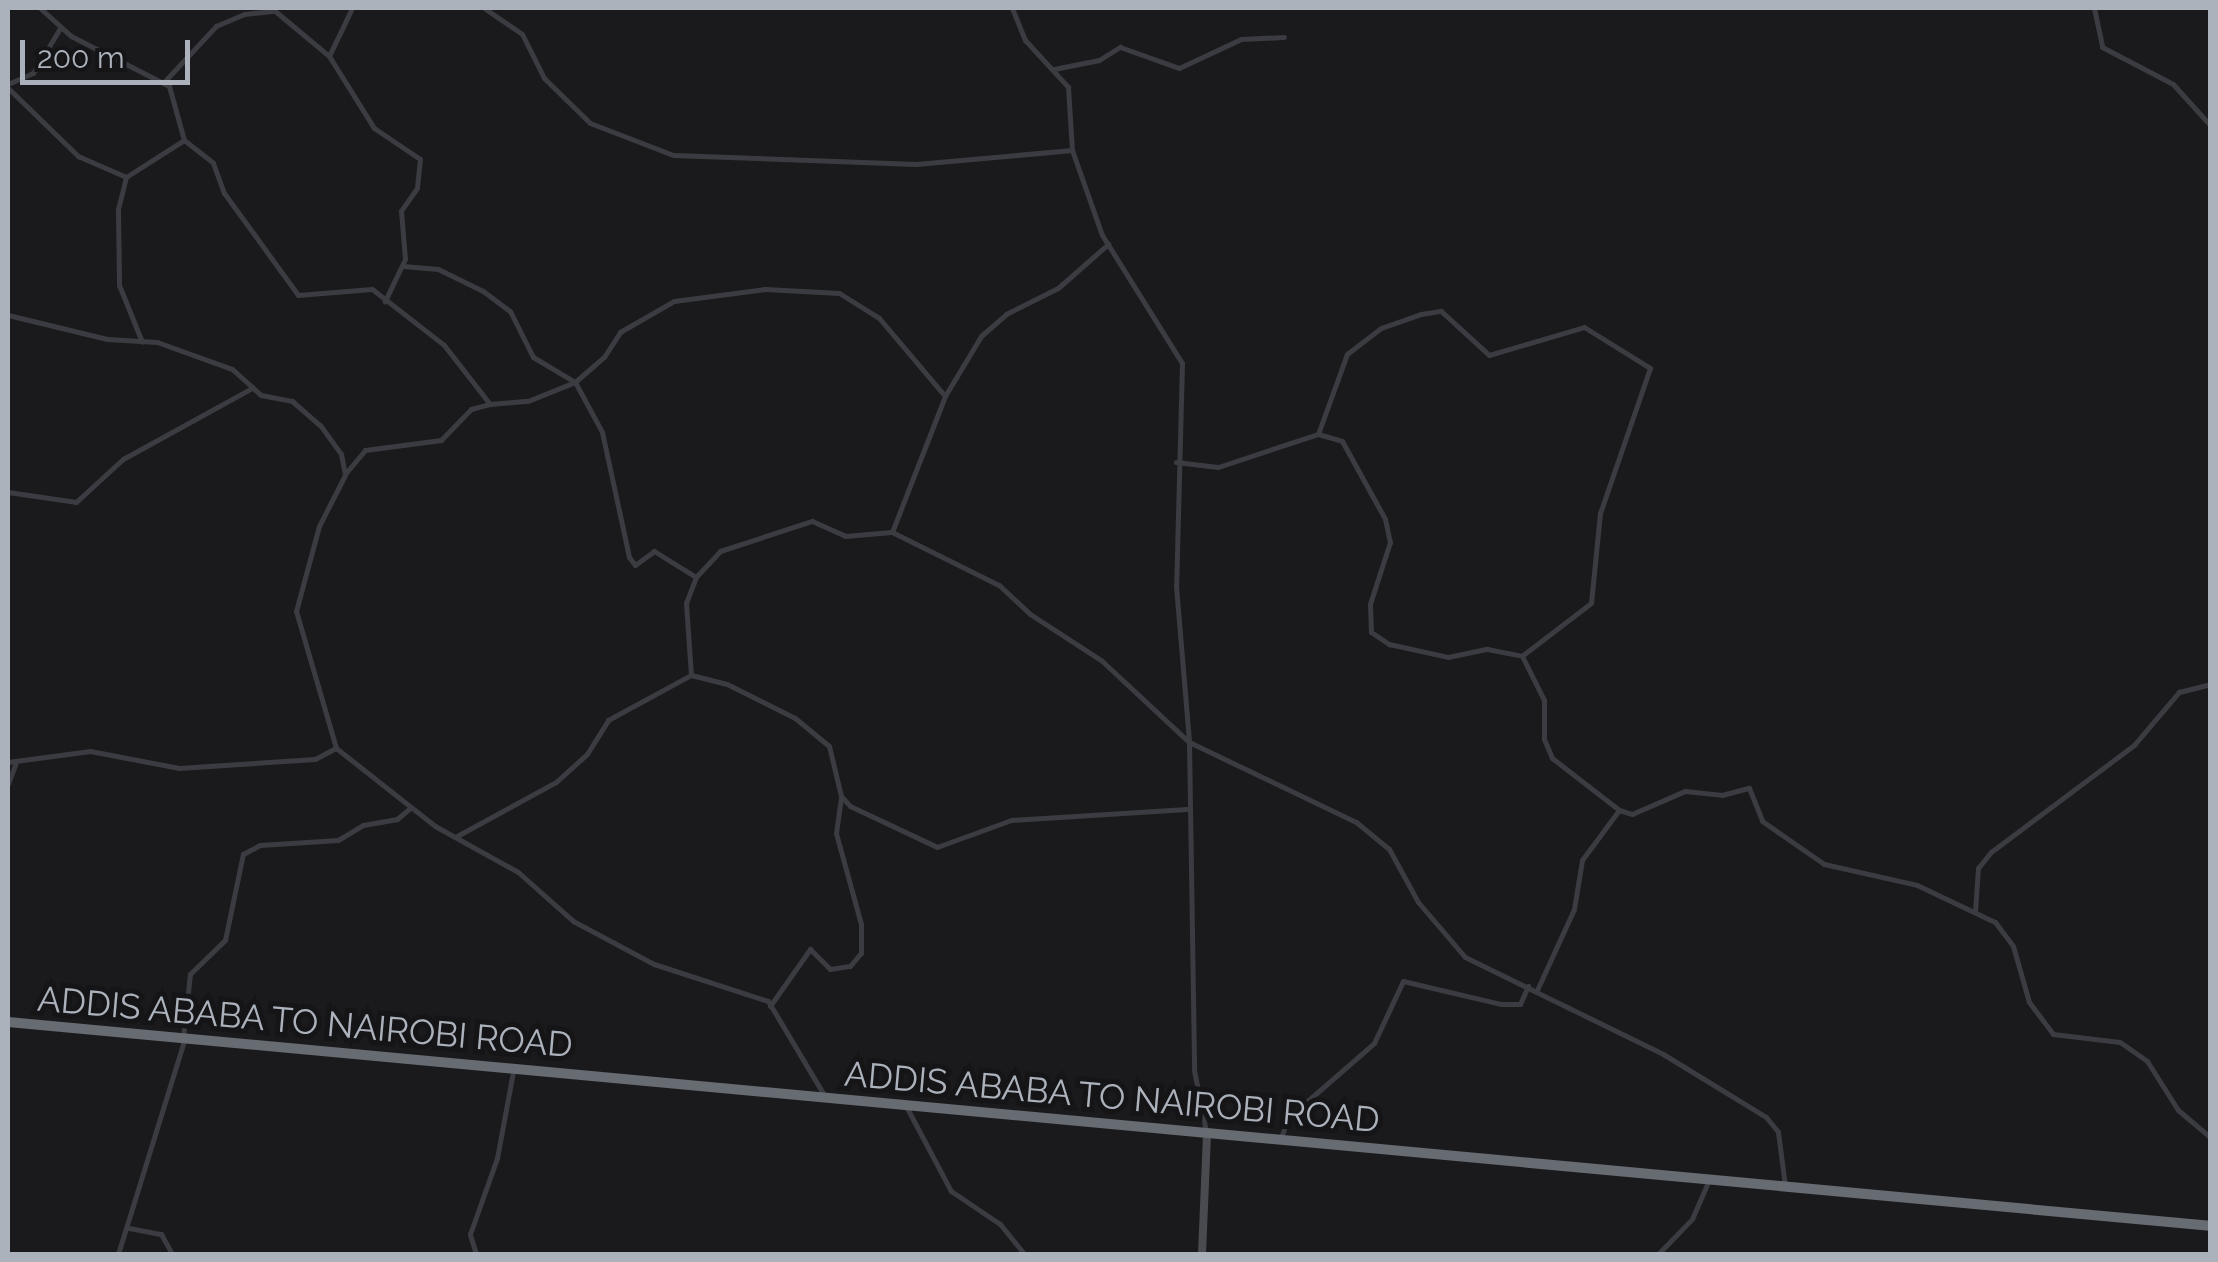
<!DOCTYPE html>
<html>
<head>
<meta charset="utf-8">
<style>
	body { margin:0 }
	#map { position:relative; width:2218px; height:1262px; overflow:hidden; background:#1a1a1c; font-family:Raleway,sans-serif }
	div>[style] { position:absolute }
	.street>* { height:5px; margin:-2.5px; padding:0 2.5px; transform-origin:2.5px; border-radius:2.5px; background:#3b3c41 }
	.secondary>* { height:8px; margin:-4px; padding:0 4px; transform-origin:4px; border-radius:4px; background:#494b51 }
	.highway>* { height:10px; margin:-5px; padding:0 5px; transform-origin:5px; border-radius:5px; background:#676b72 }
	span { translate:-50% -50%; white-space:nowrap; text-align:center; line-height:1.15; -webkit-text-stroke:10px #151517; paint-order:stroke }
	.street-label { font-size:35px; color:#acb2bc }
	.frame { position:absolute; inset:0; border:10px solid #acb2bc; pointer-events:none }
	.scale { position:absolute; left:20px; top:40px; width:170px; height:45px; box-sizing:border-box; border:5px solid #acb2bc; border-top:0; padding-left:12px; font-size:30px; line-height:35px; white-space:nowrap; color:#acb2bc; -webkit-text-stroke:8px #151517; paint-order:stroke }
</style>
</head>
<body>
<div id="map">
	<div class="street">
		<div style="left:40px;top:8px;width:42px;rotate:42.1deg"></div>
		<div style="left:71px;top:36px;width:110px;rotate:27deg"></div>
		<div style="left:169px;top:86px;width:56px;rotate:74.5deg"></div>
		<div style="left:352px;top:8px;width:53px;rotate:115.6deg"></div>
		<div style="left:329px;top:56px;width:85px;rotate:58deg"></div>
		<div style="left:374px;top:128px;width:55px;rotate:34deg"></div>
		<div style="left:420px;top:159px;width:29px;rotate:96deg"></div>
		<div style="left:417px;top:188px;width:28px;rotate:125deg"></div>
		<div style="left:401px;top:211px;width:48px;rotate:85.2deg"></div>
		<div style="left:405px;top:259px;width:47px;rotate:115.5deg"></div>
		<div style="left:484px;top:8px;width:46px;rotate:34.4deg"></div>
		<div style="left:522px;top:34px;width:49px;rotate:63.4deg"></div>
		<div style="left:544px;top:78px;width:64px;rotate:44.4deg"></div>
		<div style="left:590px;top:123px;width:89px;rotate:21.1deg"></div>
		<div style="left:673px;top:155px;width:243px;rotate:2.1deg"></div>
		<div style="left:916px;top:164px;width:157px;rotate:-5.1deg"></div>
		<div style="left:1012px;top:8px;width:35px;rotate:68deg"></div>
		<div style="left:1025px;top:40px;width:64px;rotate:47.5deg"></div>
		<div style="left:1068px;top:87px;width:63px;rotate:86.4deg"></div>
		<div style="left:1072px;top:150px;width:90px;rotate:70.6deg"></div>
		<div style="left:1102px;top:235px;width:151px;rotate:58deg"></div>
		<div style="left:1182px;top:363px;width:223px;rotate:91.5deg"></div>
		<div style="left:1176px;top:586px;width:157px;rotate:85.2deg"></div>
		<div style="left:1189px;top:742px;width:328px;rotate:89.1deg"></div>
		<div style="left:1194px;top:1070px;width:63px;rotate:79deg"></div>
		<div style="left:2094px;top:8px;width:40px;rotate:78deg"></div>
		<div style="left:2102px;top:47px;width:80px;rotate:27.5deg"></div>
		<div style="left:2173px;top:84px;width:55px;rotate:47.9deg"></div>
		<div style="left:1054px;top:69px;width:46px;rotate:-11.3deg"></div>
		<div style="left:1099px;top:60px;width:25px;rotate:-32deg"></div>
		<div style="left:1120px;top:47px;width:63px;rotate:19.6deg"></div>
		<div style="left:1179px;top:68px;width:68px;rotate:-25.1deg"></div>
		<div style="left:1241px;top:39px;width:43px;rotate:-2.7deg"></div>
		<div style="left:163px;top:83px;width:78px;rotate:-47.1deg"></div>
		<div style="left:216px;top:26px;width:30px;rotate:-23deg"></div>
		<div style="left:244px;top:14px;width:31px;rotate:-6deg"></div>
		<div style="left:275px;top:11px;width:70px;rotate:39.8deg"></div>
		<div style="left:8px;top:84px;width:27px;rotate:-24deg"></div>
		<div style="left:33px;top:73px;width:52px;rotate:-59deg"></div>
		<div style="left:8px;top:88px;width:98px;rotate:44.2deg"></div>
		<div style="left:78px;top:156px;width:52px;rotate:23.6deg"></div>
		<div style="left:126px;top:177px;width:69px;rotate:-32.5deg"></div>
		<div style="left:184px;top:140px;width:37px;rotate:38deg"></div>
		<div style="left:213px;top:163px;width:32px;rotate:70deg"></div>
		<div style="left:224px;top:193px;width:126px;rotate:54deg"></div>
		<div style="left:298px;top:295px;width:74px;rotate:-4.6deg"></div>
		<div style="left:372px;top:289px;width:91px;rotate:37.9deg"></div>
		<div style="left:444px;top:345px;width:75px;rotate:52.1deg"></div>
		<div style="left:490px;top:404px;width:38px;rotate:-5deg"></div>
		<div style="left:528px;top:401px;width:51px;rotate:-22deg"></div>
		<div style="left:575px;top:382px;width:57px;rotate:61.6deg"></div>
		<div style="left:602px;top:432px;width:128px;rotate:77.8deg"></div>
		<div style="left:629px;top:557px;width:10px;rotate:53deg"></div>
		<div style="left:635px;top:565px;width:24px;rotate:-36deg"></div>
		<div style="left:654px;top:551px;width:49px;rotate:31.8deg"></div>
		<div style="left:126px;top:177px;width:34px;rotate:104deg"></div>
		<div style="left:118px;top:210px;width:75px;rotate:89.2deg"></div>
		<div style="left:119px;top:285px;width:61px;rotate:68deg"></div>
		<div style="left:403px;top:266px;width:35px;rotate:5deg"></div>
		<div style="left:438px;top:269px;width:50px;rotate:26.1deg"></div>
		<div style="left:483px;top:291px;width:34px;rotate:37deg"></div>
		<div style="left:510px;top:311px;width:51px;rotate:63.4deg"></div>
		<div style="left:533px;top:357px;width:49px;rotate:30.8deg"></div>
		<div style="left:575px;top:382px;width:38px;rotate:-41deg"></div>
		<div style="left:604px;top:357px;width:30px;rotate:-57deg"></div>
		<div style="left:620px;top:332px;width:62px;rotate:-29.9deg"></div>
		<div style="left:674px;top:301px;width:92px;rotate:-7.5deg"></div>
		<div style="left:765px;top:289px;width:74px;rotate:3.1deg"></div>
		<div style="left:839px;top:293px;width:47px;rotate:32deg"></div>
		<div style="left:879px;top:318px;width:102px;rotate:49.8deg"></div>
		<div style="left:8px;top:315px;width:102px;rotate:13.6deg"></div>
		<div style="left:107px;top:339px;width:50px;rotate:3.4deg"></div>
		<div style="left:157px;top:342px;width:80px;rotate:19.8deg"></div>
		<div style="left:232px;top:369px;width:39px;rotate:42deg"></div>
		<div style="left:261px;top:395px;width:32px;rotate:11deg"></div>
		<div style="left:292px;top:401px;width:37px;rotate:41deg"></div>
		<div style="left:320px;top:425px;width:36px;rotate:54deg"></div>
		<div style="left:341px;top:454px;width:21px;rotate:79deg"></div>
		<div style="left:345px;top:475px;width:57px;rotate:117deg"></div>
		<div style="left:319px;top:526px;width:88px;rotate:105.1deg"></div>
		<div style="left:296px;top:611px;width:143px;rotate:73.7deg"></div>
		<div style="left:336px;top:748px;width:126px;rotate:38.2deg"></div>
		<div style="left:435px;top:826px;width:95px;rotate:29deg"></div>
		<div style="left:518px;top:872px;width:74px;rotate:41.7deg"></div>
		<div style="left:573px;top:921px;width:92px;rotate:28deg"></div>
		<div style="left:654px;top:964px;width:120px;rotate:18deg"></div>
		<div style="left:768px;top:1001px;width:109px;rotate:59.2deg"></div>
		<div style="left:1318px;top:434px;width:85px;rotate:-70.1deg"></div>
		<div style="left:1347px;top:354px;width:43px;rotate:-37.4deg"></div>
		<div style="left:1381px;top:328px;width:42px;rotate:-19.3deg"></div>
		<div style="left:1421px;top:314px;width:20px;rotate:-9deg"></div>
		<div style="left:1441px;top:311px;width:65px;rotate:42.5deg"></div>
		<div style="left:1489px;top:355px;width:99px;rotate:-16.4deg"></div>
		<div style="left:1584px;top:327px;width:78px;rotate:31.8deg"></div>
		<div style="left:1650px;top:368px;width:153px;rotate:109deg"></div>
		<div style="left:1600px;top:513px;width:90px;rotate:95.7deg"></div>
		<div style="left:1591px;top:603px;width:86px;rotate:142.6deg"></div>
		<div style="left:1176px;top:462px;width:42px;rotate:6.8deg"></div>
		<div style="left:1218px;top:467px;width:105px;rotate:-18.3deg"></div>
		<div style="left:1318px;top:434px;width:25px;rotate:16deg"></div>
		<div style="left:1342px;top:441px;width:89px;rotate:61.1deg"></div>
		<div style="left:1385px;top:519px;width:24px;rotate:78deg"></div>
		<div style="left:1390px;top:542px;width:65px;rotate:107.9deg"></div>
		<div style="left:1370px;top:604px;width:28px;rotate:88deg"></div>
		<div style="left:1371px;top:632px;width:22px;rotate:34deg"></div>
		<div style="left:1389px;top:644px;width:60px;rotate:12.4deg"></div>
		<div style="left:1448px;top:657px;width:40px;rotate:-12deg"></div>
		<div style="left:1487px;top:649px;width:36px;rotate:11deg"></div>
		<div style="left:1522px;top:656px;width:49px;rotate:63.4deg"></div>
		<div style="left:1544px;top:700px;width:39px;rotate:90deg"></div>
		<div style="left:1544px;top:739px;width:21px;rotate:67deg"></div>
		<div style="left:1552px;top:758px;width:85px;rotate:37.8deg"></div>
		<div style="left:1619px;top:810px;width:14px;rotate:17deg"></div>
		<div style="left:1632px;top:814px;width:58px;rotate:-23.5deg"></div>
		<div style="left:1685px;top:791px;width:37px;rotate:6deg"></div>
		<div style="left:1722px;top:795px;width:28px;rotate:-15deg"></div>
		<div style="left:1749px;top:788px;width:35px;rotate:68deg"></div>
		<div style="left:1762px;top:821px;width:75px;rotate:34.7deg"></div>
		<div style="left:1824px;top:864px;width:95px;rotate:12.7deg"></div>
		<div style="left:1917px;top:885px;width:86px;rotate:25.4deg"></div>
		<div style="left:1995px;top:922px;width:30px;rotate:53deg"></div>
		<div style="left:2013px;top:946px;width:58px;rotate:74.1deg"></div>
		<div style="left:2029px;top:1002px;width:40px;rotate:53deg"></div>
		<div style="left:2053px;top:1034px;width:67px;rotate:6.8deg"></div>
		<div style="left:2120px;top:1042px;width:33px;rotate:35deg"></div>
		<div style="left:2147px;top:1061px;width:58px;rotate:57.7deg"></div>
		<div style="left:2178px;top:1110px;width:42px;rotate:40.2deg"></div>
		<div style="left:345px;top:474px;width:31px;rotate:-50deg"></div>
		<div style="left:365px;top:450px;width:77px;rotate:-7.5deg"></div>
		<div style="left:441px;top:440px;width:43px;rotate:-45.9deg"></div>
		<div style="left:471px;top:409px;width:20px;rotate:-15deg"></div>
		<div style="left:8px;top:492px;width:69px;rotate:8.4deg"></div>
		<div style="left:76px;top:502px;width:64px;rotate:-42.5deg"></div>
		<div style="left:123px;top:459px;width:147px;rotate:-28.8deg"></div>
		<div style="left:892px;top:532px;width:119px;rotate:26.4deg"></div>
		<div style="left:999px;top:585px;width:42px;rotate:43.1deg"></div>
		<div style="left:1030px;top:614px;width:86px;rotate:33.1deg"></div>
		<div style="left:1102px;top:661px;width:119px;rotate:43deg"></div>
		<div style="left:1189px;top:742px;width:185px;rotate:25.6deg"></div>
		<div style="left:1356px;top:822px;width:43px;rotate:39.3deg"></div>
		<div style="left:1389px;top:849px;width:60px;rotate:61.3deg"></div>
		<div style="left:1418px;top:902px;width:72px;rotate:49.5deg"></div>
		<div style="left:1465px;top:957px;width:220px;rotate:26.1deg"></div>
		<div style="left:1663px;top:1054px;width:121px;rotate:31.5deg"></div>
		<div style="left:1766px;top:1117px;width:19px;rotate:51deg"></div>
		<div style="left:1778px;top:1132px;width:54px;rotate:82.6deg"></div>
		<div style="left:691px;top:675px;width:37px;rotate:14deg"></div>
		<div style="left:727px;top:684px;width:76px;rotate:26.6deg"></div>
		<div style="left:795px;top:718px;width:44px;rotate:39.5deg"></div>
		<div style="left:829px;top:746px;width:51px;rotate:76.5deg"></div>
		<div style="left:841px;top:796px;width:13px;rotate:48deg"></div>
		<div style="left:850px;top:806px;width:96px;rotate:25.2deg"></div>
		<div style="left:937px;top:847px;width:79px;rotate:-20deg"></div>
		<div style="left:1011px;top:820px;width:176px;rotate:-3.6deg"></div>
		<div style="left:8px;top:762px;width:83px;rotate:-7.6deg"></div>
		<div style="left:90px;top:751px;width:91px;rotate:10.8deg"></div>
		<div style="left:179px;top:768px;width:136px;rotate:-3.8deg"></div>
		<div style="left:315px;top:759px;width:24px;rotate:-28deg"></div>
		<div style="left:8px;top:784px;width:23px;rotate:-70deg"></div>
		<div style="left:457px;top:836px;width:113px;rotate:-28.6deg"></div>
		<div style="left:556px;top:782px;width:42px;rotate:-42.1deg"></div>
		<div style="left:587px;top:754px;width:40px;rotate:-58deg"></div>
		<div style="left:608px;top:720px;width:94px;rotate:-28.5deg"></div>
		<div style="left:691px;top:675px;width:72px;rotate:-94deg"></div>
		<div style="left:686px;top:603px;width:28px;rotate:-69deg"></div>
		<div style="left:696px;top:577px;width:35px;rotate:-47deg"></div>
		<div style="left:720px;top:551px;width:97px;rotate:-18.1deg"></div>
		<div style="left:812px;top:521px;width:36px;rotate:24deg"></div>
		<div style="left:845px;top:536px;width:47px;rotate:-4.9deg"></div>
		<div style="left:892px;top:532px;width:146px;rotate:-68.7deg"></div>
		<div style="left:945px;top:396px;width:70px;rotate:-59deg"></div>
		<div style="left:981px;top:336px;width:33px;rotate:-41deg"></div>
		<div style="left:1006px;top:314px;width:58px;rotate:-26.6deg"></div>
		<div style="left:1058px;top:288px;width:67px;rotate:-41.3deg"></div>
		<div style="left:1975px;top:911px;width:43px;rotate:-86deg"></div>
		<div style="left:1978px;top:868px;width:21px;rotate:-51deg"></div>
		<div style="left:1991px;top:852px;width:179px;rotate:-36.8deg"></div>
		<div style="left:2134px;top:745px;width:70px;rotate:-49.7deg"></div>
		<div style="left:2179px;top:692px;width:32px;rotate:-14deg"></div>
		<div style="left:1537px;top:990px;width:89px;rotate:-65.4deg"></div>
		<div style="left:1574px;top:909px;width:50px;rotate:-80.7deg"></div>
		<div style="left:1582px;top:860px;width:62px;rotate:-53.5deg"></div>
		<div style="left:770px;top:1006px;width:70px;rotate:-54.9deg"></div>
		<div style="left:810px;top:949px;width:28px;rotate:45deg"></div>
		<div style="left:830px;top:969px;width:20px;rotate:-9deg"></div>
		<div style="left:850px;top:966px;width:17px;rotate:-50deg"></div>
		<div style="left:861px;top:953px;width:29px;rotate:-90deg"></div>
		<div style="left:861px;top:924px;width:94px;rotate:-105.4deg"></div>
		<div style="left:836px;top:833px;width:37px;rotate:-82deg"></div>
		<div style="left:183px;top:1038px;width:64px;rotate:-83.8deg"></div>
		<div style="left:190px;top:974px;width:49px;rotate:-44.2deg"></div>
		<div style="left:225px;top:940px;width:88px;rotate:-78.2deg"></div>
		<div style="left:243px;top:854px;width:19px;rotate:-28deg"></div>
		<div style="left:260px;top:845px;width:78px;rotate:-3.7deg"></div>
		<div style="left:338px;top:840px;width:29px;rotate:-31deg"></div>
		<div style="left:363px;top:825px;width:35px;rotate:-10deg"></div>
		<div style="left:397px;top:819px;width:17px;rotate:-40deg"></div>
		<div style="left:907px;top:1108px;width:94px;rotate:62.1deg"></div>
		<div style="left:951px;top:1191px;width:59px;rotate:34deg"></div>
		<div style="left:1000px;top:1224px;width:38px;rotate:51deg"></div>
		<div style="left:1280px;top:1140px;width:25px;rotate:-69deg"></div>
		<div style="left:1289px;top:1117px;width:113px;rotate:-41deg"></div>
		<div style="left:1374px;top:1043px;width:68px;rotate:-64.9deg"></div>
		<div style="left:1403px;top:981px;width:101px;rotate:13.2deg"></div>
		<div style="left:1501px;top:1004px;width:19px"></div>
		<div style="left:1520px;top:1004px;width:20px;rotate:-66deg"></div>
		<div style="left:129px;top:1228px;width:33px;rotate:11deg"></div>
		<div style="left:161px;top:1234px;width:23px;rotate:61deg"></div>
		<div style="left:118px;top:1254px;width:223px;rotate:-72.8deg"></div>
		<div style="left:476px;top:1254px;width:21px;rotate:-107deg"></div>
		<div style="left:470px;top:1234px;width:81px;rotate:-70.4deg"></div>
		<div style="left:497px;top:1158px;width:87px;rotate:-79.5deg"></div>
		<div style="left:1658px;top:1254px;width:49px;rotate:-45.8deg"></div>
		<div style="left:1692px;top:1219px;width:40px;rotate:-66.6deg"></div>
	</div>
	<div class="secondary">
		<div style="left:1202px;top:1254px;width:119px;rotate:-87.6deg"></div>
	</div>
	<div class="highway">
		<div style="left:8px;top:1022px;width:2211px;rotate:5.29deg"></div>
	</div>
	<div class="street-label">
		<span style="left:305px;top:1022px;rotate:5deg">ADDIS ABABA TO NAIROBI ROAD</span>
		<span style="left:1112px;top:1097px;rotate:5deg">ADDIS ABABA TO NAIROBI ROAD</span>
	</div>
	<div class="frame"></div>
	<div class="scale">200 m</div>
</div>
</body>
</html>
